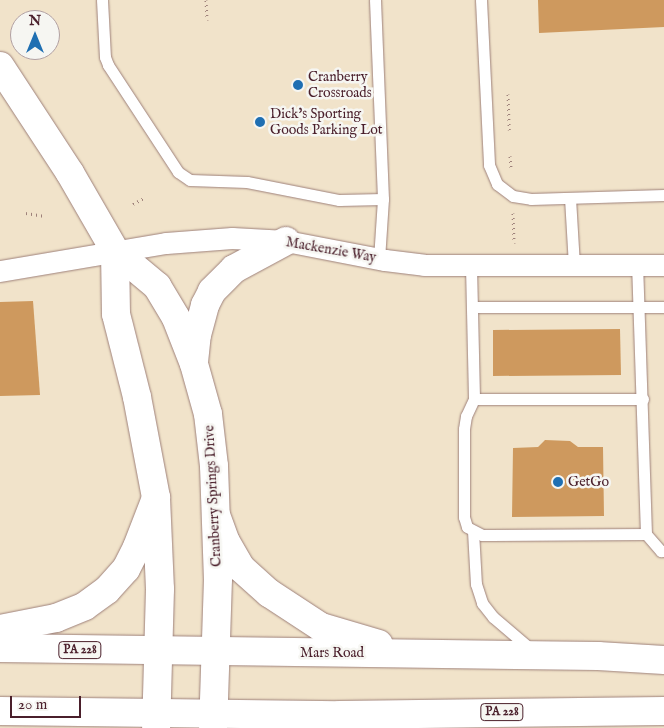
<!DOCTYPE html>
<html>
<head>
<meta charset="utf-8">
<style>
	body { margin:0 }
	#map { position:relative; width:664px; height:728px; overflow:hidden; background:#f1e3ca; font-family:"IM FELL English",serif }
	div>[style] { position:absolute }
	.building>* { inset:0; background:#ce995e }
	.path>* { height:3px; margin-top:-1.5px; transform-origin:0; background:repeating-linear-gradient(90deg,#9e817a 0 1px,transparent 0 5px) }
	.roads { filter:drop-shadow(0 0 1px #9e817a) drop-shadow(0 0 1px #9e817a) }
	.lane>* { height:11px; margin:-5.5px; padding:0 5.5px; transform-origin:5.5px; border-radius:5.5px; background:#fff }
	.street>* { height:21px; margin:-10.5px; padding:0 10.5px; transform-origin:10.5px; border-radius:10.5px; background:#fff }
	.secondary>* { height:28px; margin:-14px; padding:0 14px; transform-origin:14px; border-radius:14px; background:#fff }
	.primary>* { height:28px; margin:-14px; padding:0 14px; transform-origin:14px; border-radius:14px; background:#fff }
	.dots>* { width:14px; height:14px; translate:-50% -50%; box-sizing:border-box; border:2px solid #f6f6f2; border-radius:50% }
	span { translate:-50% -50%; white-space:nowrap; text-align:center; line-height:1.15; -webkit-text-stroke:5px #f6f6f2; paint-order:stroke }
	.shield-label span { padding:1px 4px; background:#f6f6f2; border:1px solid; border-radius:4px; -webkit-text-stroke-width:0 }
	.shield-label { font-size:12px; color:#4a1f2b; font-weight:700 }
	.poi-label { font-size:14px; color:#4a1f2b }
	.left { translate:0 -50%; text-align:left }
	.street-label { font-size:14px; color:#4a1f2b }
	.north { position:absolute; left:10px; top:10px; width:50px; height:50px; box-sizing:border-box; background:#f6f6f2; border:1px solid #b1a0a2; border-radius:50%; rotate:0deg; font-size:14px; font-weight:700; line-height:20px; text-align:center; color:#4a1f2b }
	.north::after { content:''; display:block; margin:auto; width:18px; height:22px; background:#1f6fb2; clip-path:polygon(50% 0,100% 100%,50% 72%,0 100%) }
	.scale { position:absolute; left:10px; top:696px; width:71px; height:22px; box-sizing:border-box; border:2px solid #4a1f2b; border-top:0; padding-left:6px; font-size:15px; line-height:18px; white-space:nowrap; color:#4a1f2b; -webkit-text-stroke:4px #f6f6f2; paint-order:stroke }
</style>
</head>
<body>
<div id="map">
	<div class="building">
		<div style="clip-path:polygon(538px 0,664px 0,664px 27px,539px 33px)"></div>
		<div style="clip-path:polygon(33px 301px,40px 395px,0 396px,0 302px)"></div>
		<div style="clip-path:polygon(620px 329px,621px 375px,493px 376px,493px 330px)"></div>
		<div style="clip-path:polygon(545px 440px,570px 441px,578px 447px,603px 447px,604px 516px,512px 517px,513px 448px,538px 447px)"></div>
	</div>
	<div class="path">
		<div style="left:206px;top:0;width:20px;rotate:87deg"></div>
		<div style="left:508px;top:94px;width:36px;rotate:88deg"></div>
		<div style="left:510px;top:156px;width:12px;rotate:85deg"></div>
		<div style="left:133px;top:204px;width:13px;rotate:-29deg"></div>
		<div style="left:26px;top:213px;width:19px;rotate:9deg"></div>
		<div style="left:513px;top:213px;width:30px;rotate:88deg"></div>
	</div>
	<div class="roads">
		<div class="lane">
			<div style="left:102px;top:0;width:57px;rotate:87deg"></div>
			<div style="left:105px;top:57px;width:9px;rotate:69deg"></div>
			<div style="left:108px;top:65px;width:128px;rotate:56.8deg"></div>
			<div style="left:178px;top:172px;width:14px;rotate:34deg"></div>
			<div style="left:190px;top:180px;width:57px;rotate:2deg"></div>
			<div style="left:247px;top:182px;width:94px;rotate:11.1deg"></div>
			<div style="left:339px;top:200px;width:44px;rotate:-1.3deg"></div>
			<div style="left:375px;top:0;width:199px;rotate:87.7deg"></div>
			<div style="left:383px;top:199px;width:60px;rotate:93.8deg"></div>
			<div style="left:481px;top:0;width:165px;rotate:87.2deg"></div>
			<div style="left:489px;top:165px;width:21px;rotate:67deg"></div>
			<div style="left:497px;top:184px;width:20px;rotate:37deg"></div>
			<div style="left:513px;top:196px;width:18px;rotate:9deg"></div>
			<div style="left:531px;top:199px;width:133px;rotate:-1.7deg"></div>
			<div style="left:570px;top:198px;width:67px;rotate:86.6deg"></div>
			<div style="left:471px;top:266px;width:133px;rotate:88.7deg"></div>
			<div style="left:474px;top:399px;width:19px;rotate:115deg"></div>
			<div style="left:466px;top:416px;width:13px;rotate:99deg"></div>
			<div style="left:464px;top:429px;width:88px;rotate:90deg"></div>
			<div style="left:464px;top:517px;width:10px;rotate:73deg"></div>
			<div style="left:467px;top:527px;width:17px;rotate:28deg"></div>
			<div style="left:482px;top:535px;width:9px"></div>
			<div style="left:491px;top:535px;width:155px;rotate:-0.4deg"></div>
			<div style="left:646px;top:534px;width:269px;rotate:-91.9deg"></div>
			<div style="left:472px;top:307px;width:192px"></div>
			<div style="left:474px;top:399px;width:169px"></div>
			<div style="left:473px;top:531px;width:53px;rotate:86.8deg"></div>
			<div style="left:476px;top:584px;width:20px;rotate:72deg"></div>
			<div style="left:482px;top:603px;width:18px;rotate:52deg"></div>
			<div style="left:493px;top:617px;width:52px;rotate:40.4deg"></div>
			<div style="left:646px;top:534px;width:23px;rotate:49deg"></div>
			<div style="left:661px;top:551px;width:3px"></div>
		</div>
		<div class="street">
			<div style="left:0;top:271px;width:168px;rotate:-9.6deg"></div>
			<div style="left:166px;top:243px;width:66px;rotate:-4.3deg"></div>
			<div style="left:232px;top:238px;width:54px;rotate:3.2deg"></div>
			<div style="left:286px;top:241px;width:101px;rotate:10.9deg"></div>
			<div style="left:385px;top:260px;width:39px;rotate:7deg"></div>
			<div style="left:424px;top:265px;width:240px"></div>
		</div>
		<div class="secondary">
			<div style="left:0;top:66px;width:128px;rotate:56.8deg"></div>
			<div style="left:70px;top:173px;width:90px;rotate:60deg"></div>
			<div style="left:115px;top:251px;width:55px;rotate:39.8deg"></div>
			<div style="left:157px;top:286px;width:37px;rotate:59deg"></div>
			<div style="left:176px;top:318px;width:49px;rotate:68.6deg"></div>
			<div style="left:194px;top:364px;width:52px;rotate:74.4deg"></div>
			<div style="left:208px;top:414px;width:52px;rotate:83.4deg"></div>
			<div style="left:214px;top:466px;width:113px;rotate:88deg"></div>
			<div style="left:218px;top:579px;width:149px;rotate:91.9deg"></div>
			<div style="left:115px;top:251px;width:63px;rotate:89.1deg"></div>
			<div style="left:116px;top:314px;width:86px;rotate:75.8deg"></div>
			<div style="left:137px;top:397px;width:103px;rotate:79.3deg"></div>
			<div style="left:156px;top:498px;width:91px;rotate:87.5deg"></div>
			<div style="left:160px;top:589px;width:139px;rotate:91.6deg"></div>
			<div style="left:194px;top:362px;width:27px;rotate:-84deg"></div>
			<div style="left:197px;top:335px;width:31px;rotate:-75deg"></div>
			<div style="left:205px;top:305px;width:16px;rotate:-63deg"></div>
			<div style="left:212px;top:291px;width:31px;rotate:-45deg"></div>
			<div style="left:234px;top:269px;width:59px;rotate:-28.3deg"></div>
		</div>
		<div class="primary">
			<div style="left:216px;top:515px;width:29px;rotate:70deg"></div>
			<div style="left:226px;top:542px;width:30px;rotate:60deg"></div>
			<div style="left:241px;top:568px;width:38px;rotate:42deg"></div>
			<div style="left:269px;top:593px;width:62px;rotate:33.2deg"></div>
			<div style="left:321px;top:627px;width:60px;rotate:16.3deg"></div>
			<div style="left:0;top:629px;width:57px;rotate:-11.1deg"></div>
			<div style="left:56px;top:618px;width:31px;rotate:-22deg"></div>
			<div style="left:85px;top:606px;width:27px;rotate:-36deg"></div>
			<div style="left:107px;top:590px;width:28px;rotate:-48deg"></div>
			<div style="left:126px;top:569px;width:25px;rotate:-63deg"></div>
			<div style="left:137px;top:547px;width:53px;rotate:-68.8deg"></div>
			<div style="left:0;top:648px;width:598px;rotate:0.77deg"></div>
			<div style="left:598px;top:656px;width:66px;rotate:3.5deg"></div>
			<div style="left:0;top:711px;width:340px;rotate:0.7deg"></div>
			<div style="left:340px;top:715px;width:324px;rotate:-0.7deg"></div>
		</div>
	</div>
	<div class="dots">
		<div style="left:298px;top:85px;background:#1f6fb2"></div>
		<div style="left:260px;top:122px;background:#1f6fb2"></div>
		<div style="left:558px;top:482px;background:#1f6fb2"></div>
	</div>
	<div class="shield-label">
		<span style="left:80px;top:650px">PA 228</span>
		<span style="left:502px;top:712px">PA 228</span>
	</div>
	<div class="poi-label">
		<span class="left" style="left:308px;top:85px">Cranberry<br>Crossroads</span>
		<span class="left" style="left:270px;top:122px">Dick's Sporting<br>Goods Parking Lot</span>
		<span class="left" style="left:568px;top:482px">GetGo</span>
	</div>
	<div class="street-label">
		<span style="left:331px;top:250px;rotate:10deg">Mackenzie Way</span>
		<span style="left:213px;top:496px;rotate:-93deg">Cranberry Springs Drive</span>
		<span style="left:332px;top:653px">Mars Road</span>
	</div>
	<div class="north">N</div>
	<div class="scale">20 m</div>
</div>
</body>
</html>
